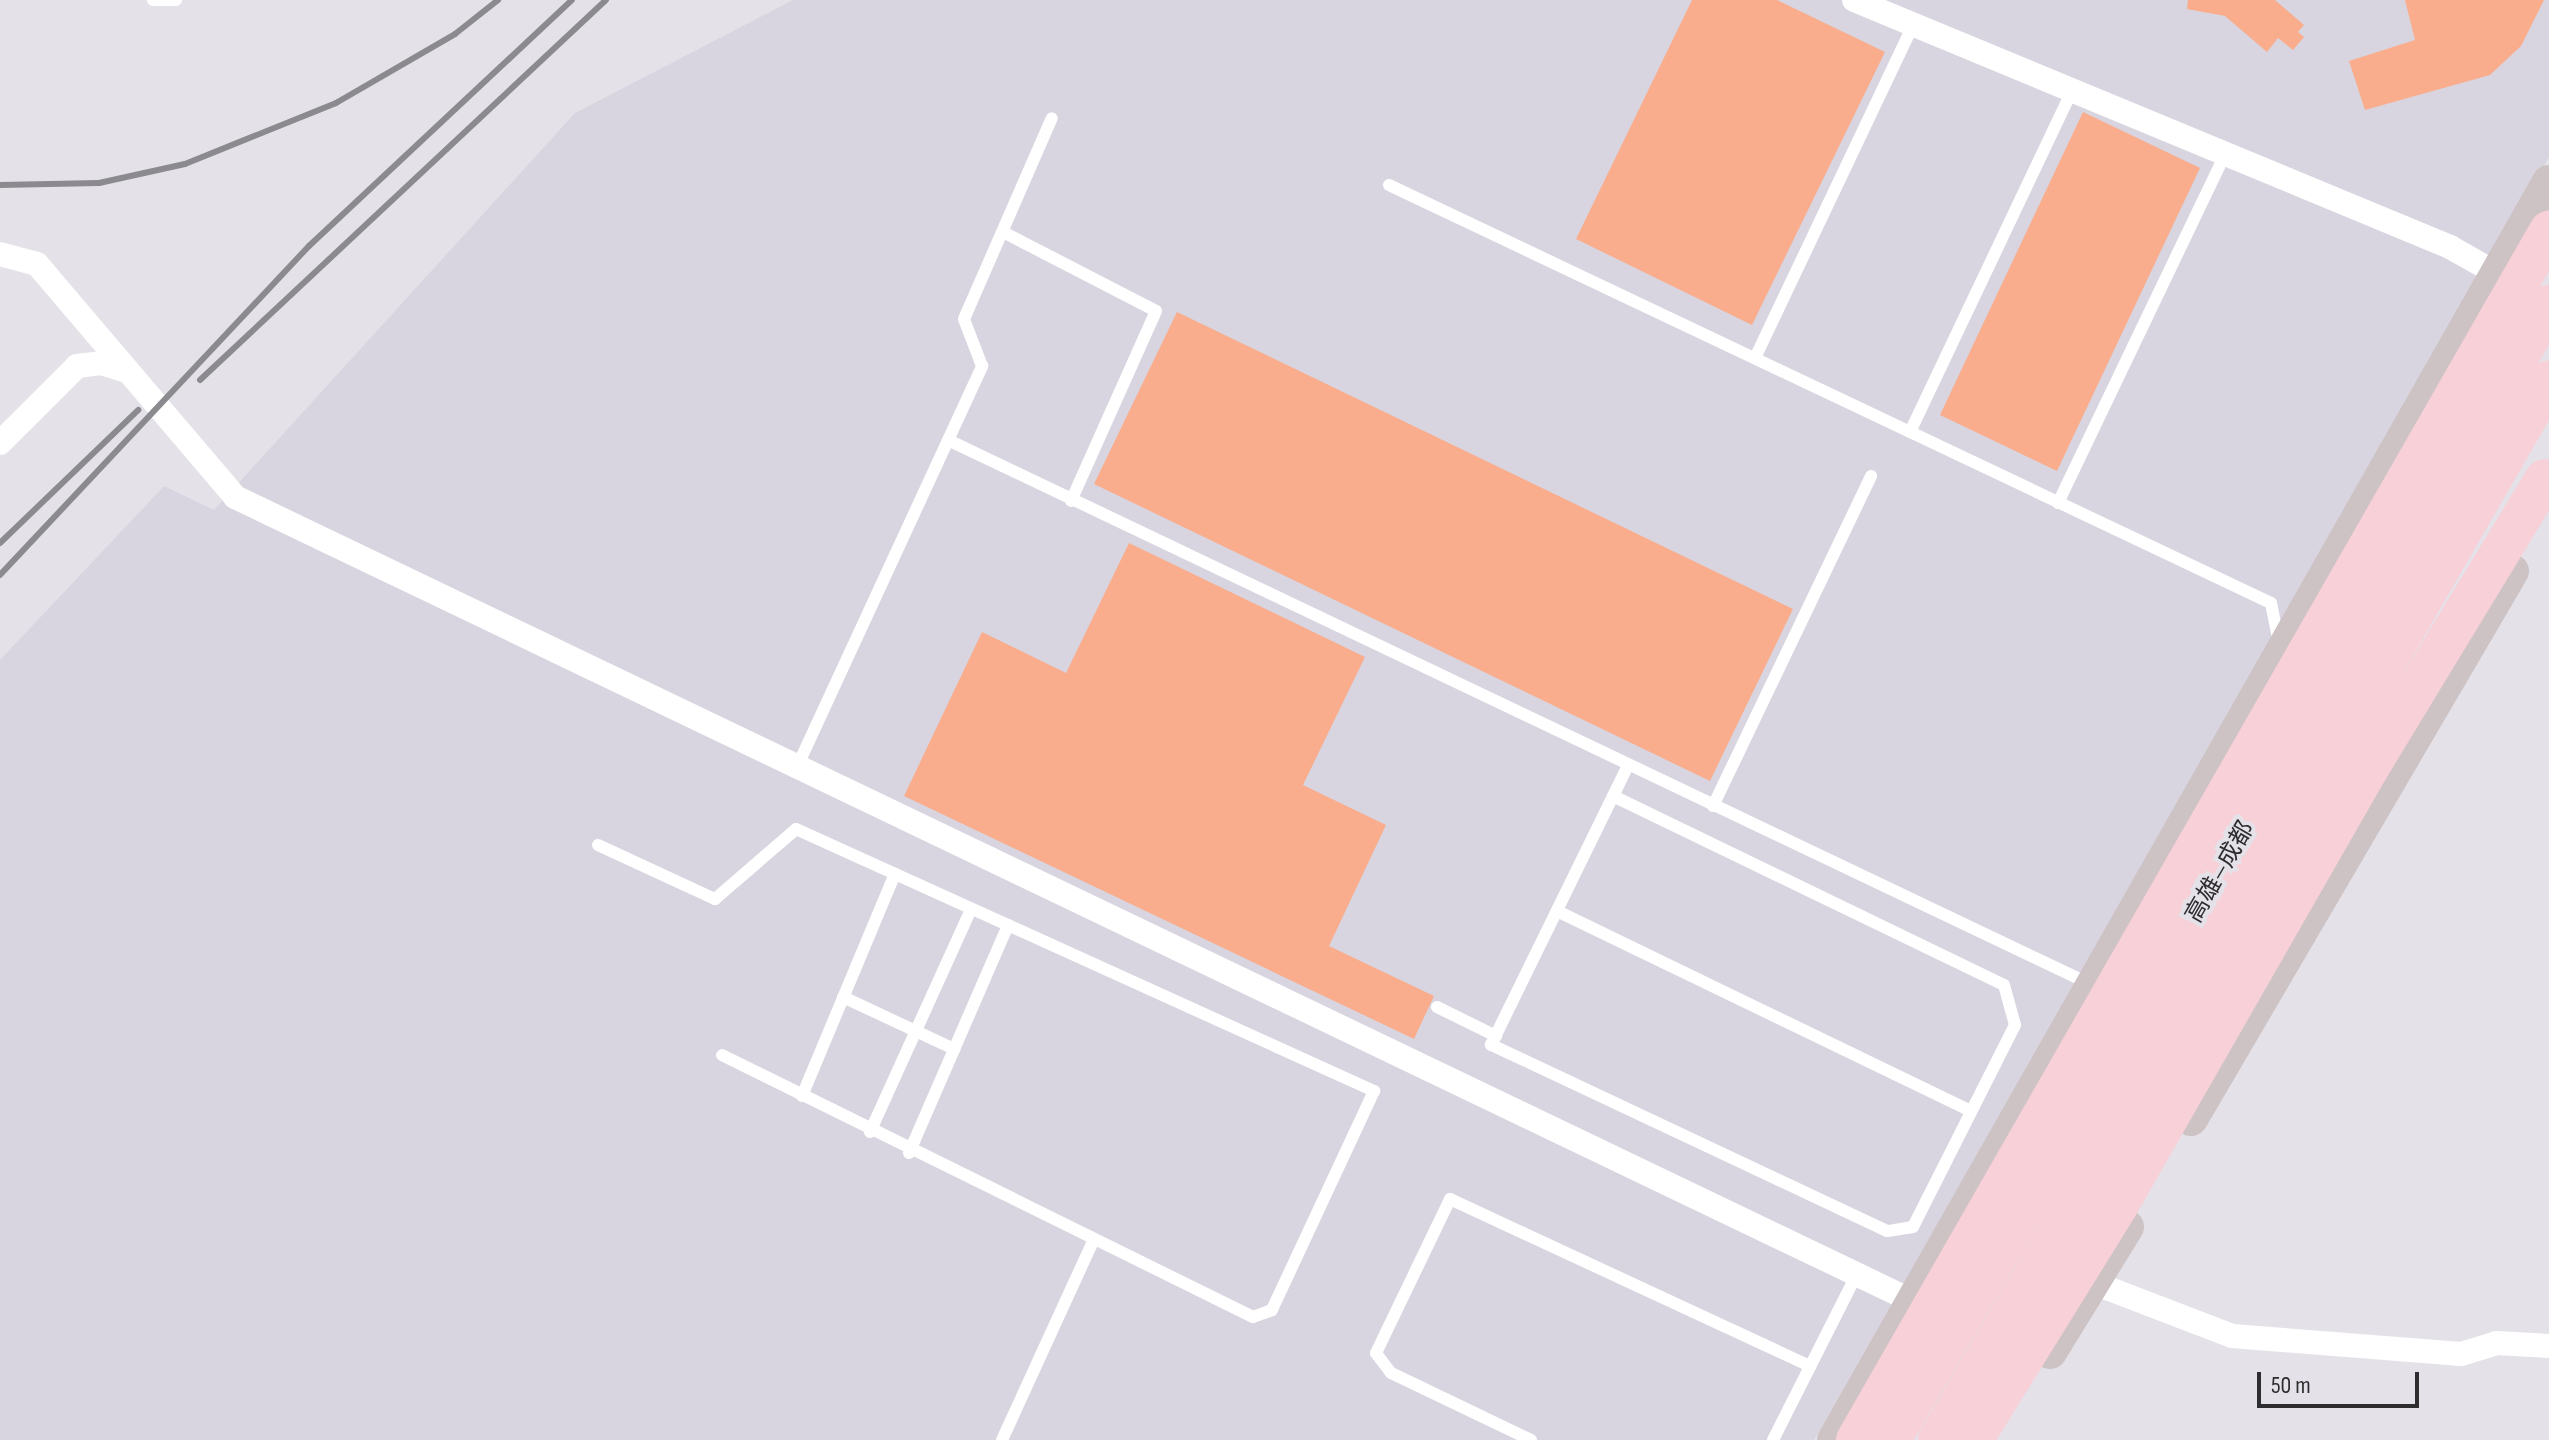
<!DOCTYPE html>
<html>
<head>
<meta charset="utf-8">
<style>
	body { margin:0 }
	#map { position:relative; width:2549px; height:1440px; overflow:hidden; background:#e4e2e8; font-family:"Sofia Sans Condensed","Noto Sans SC",sans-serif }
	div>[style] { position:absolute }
	.built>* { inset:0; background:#d8d5e0 }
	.building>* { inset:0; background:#f9ad8c }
	.service>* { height:12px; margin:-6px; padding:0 6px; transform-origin:6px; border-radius:6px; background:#fff }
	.minor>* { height:24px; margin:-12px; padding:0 12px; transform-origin:12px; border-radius:12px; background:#fff }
	.secondary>* { height:34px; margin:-17px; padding:0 17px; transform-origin:17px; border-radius:17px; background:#cdc2c4 }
	.trunk>* { height:40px; margin:-20px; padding:0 20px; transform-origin:20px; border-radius:20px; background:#f7d0d8 }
	.rail>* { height:6px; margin:-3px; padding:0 3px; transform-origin:3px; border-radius:3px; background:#8b8a8e }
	span { translate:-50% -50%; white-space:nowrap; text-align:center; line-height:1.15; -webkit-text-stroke:8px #e4e2e8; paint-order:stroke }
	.street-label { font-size:24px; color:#2d2c2e }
	.scale { position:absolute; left:2257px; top:1372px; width:162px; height:36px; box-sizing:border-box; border:4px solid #2d2c2e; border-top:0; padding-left:10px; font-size:24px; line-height:28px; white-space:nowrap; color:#2d2c2e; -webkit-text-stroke:6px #e4e2e8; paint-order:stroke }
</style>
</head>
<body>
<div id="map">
	<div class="built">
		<div style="clip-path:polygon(793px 0,2549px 0,2549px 157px,1814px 1440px,0 1440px,0 660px,164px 486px,214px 510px,575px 113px)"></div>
	</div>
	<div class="building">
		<div style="clip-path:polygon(1692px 0,1777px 0,1885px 52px,1752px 325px,1576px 239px)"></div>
		<div style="clip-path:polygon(2188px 0,2275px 0,2304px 25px,2298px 32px,2304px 37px,2293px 50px,2278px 38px,2267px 52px,2225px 16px,2187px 9px)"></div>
		<div style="clip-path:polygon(2405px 0,2544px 0,2521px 46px,2490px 75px,2365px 110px,2349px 61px,2415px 40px)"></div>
		<div style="clip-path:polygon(2083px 112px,2200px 168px,2057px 471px,1940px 415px)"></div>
		<div style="clip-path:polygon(1177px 312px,1793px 609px,1710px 781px,1094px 484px)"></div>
		<div style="clip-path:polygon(1129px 543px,1365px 657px,1303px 785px,1386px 825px,1329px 946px,1434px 996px,1414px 1039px,904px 796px,982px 632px,1066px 673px)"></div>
	</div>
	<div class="service">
		<div style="left:153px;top:0;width:23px"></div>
		<div style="left:1389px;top:185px;width:976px;rotate:25.36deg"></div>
		<div style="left:2271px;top:603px;width:41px;rotate:78.7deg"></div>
		<div style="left:1003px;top:232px;width:172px;rotate:27.3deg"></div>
		<div style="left:1156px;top:311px;width:208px;rotate:114.1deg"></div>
		<div style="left:1755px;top:358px;width:368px;rotate:-64.6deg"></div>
		<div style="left:1910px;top:432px;width:378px;rotate:-64.6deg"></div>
		<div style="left:948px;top:440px;width:1265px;rotate:25.47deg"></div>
		<div style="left:2058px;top:503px;width:387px;rotate:-64.4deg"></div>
		<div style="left:797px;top:767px;width:442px;rotate:-65.2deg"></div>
		<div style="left:982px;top:366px;width:50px;rotate:-111deg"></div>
		<div style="left:964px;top:319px;width:219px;rotate:-66.4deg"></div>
		<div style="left:1613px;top:796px;width:434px;rotate:25.8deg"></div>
		<div style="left:2004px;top:985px;width:41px;rotate:74.6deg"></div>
		<div style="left:2015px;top:1025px;width:226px;rotate:116.8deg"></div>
		<div style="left:1913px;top:1227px;width:26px;rotate:171deg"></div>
		<div style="left:1887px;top:1231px;width:438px;rotate:-154.8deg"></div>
		<div style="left:1491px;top:1045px;width:307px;rotate:-63.9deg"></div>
		<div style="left:1713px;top:806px;width:366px;rotate:-64.4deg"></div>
		<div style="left:598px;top:845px;width:129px;rotate:24.8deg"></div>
		<div style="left:715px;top:899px;width:107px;rotate:-40.8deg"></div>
		<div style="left:796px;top:829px;width:635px;rotate:24.38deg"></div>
		<div style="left:1374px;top:1091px;width:242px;rotate:115deg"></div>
		<div style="left:1272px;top:1310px;width:20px;rotate:160deg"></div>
		<div style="left:1253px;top:1317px;width:592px;rotate:-153.74deg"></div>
		<div style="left:1557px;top:911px;width:460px;rotate:25.8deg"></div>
		<div style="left:843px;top:997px;width:123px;rotate:25.1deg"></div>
		<div style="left:1437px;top:1007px;width:66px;rotate:26.2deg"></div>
		<div style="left:802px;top:1096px;width:241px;rotate:-67.3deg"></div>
		<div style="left:870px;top:1132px;width:245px;rotate:-65.6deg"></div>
		<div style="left:909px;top:1153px;width:249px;rotate:-66.5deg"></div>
		<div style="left:1002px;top:1440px;width:219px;rotate:-65.4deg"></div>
		<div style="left:1531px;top:1440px;width:155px;rotate:-154.4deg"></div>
		<div style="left:1391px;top:1373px;width:25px;rotate:-127deg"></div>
		<div style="left:1376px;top:1353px;width:171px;rotate:-64.3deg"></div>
		<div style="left:1450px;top:1199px;width:397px;rotate:24.9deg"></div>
		<div style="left:1773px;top:1440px;width:186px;rotate:-63.2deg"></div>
	</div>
	<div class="minor">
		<div style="left:1854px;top:0;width:645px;rotate:22.51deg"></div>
		<div style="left:2450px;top:247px;width:51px;rotate:29.6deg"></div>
		<div style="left:0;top:254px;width:38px;rotate:15deg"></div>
		<div style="left:37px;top:264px;width:306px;rotate:49.6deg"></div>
		<div style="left:235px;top:497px;width:1860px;rotate:25.61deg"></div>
		<div style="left:0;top:443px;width:109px;rotate:-45deg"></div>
		<div style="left:77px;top:366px;width:24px;rotate:-7deg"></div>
		<div style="left:101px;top:363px;width:28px;rotate:17deg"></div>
		<div style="left:2094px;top:1283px;width:148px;rotate:21deg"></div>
		<div style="left:2232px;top:1336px;width:230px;rotate:4.5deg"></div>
		<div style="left:2461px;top:1354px;width:37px;rotate:-17deg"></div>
		<div style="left:2496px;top:1343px;width:53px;rotate:3.2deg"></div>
	</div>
	<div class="secondary">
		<div style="left:2191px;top:1119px;width:635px;rotate:-59.64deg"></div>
		<div style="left:2050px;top:1352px;width:147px;rotate:-58.4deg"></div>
		<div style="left:1834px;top:1440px;width:1447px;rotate:-60.39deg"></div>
	</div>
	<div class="trunk">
		<div style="left:1856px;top:1440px;width:1394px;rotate:-60.18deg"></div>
		<div style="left:1891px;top:1440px;width:1312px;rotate:-59.9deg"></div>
		<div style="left:1938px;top:1440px;width:1223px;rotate:-60.04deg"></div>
		<div style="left:1973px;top:1440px;width:275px;rotate:-58.2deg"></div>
		<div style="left:2118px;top:1206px;width:505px;rotate:-60.18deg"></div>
		<div style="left:2369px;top:768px;width:338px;rotate:-58.7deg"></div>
	</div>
	<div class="rail">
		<div style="left:0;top:185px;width:99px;rotate:-1.2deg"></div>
		<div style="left:99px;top:183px;width:88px;rotate:-12.5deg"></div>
		<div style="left:185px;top:164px;width:163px;rotate:-22deg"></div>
		<div style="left:336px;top:103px;width:138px;rotate:-30.1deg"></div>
		<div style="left:455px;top:34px;width:55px;rotate:-38.3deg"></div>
		<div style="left:200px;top:380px;width:556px;rotate:-43.11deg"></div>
		<div style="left:0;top:543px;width:192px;rotate:-43.9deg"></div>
		<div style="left:0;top:575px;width:451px;rotate:-46.8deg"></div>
		<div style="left:309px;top:246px;width:360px;rotate:-43.1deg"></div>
	</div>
	<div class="street-label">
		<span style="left:2220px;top:872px;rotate:-60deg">高雄—成都</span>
	</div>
	<div class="scale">50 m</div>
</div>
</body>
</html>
